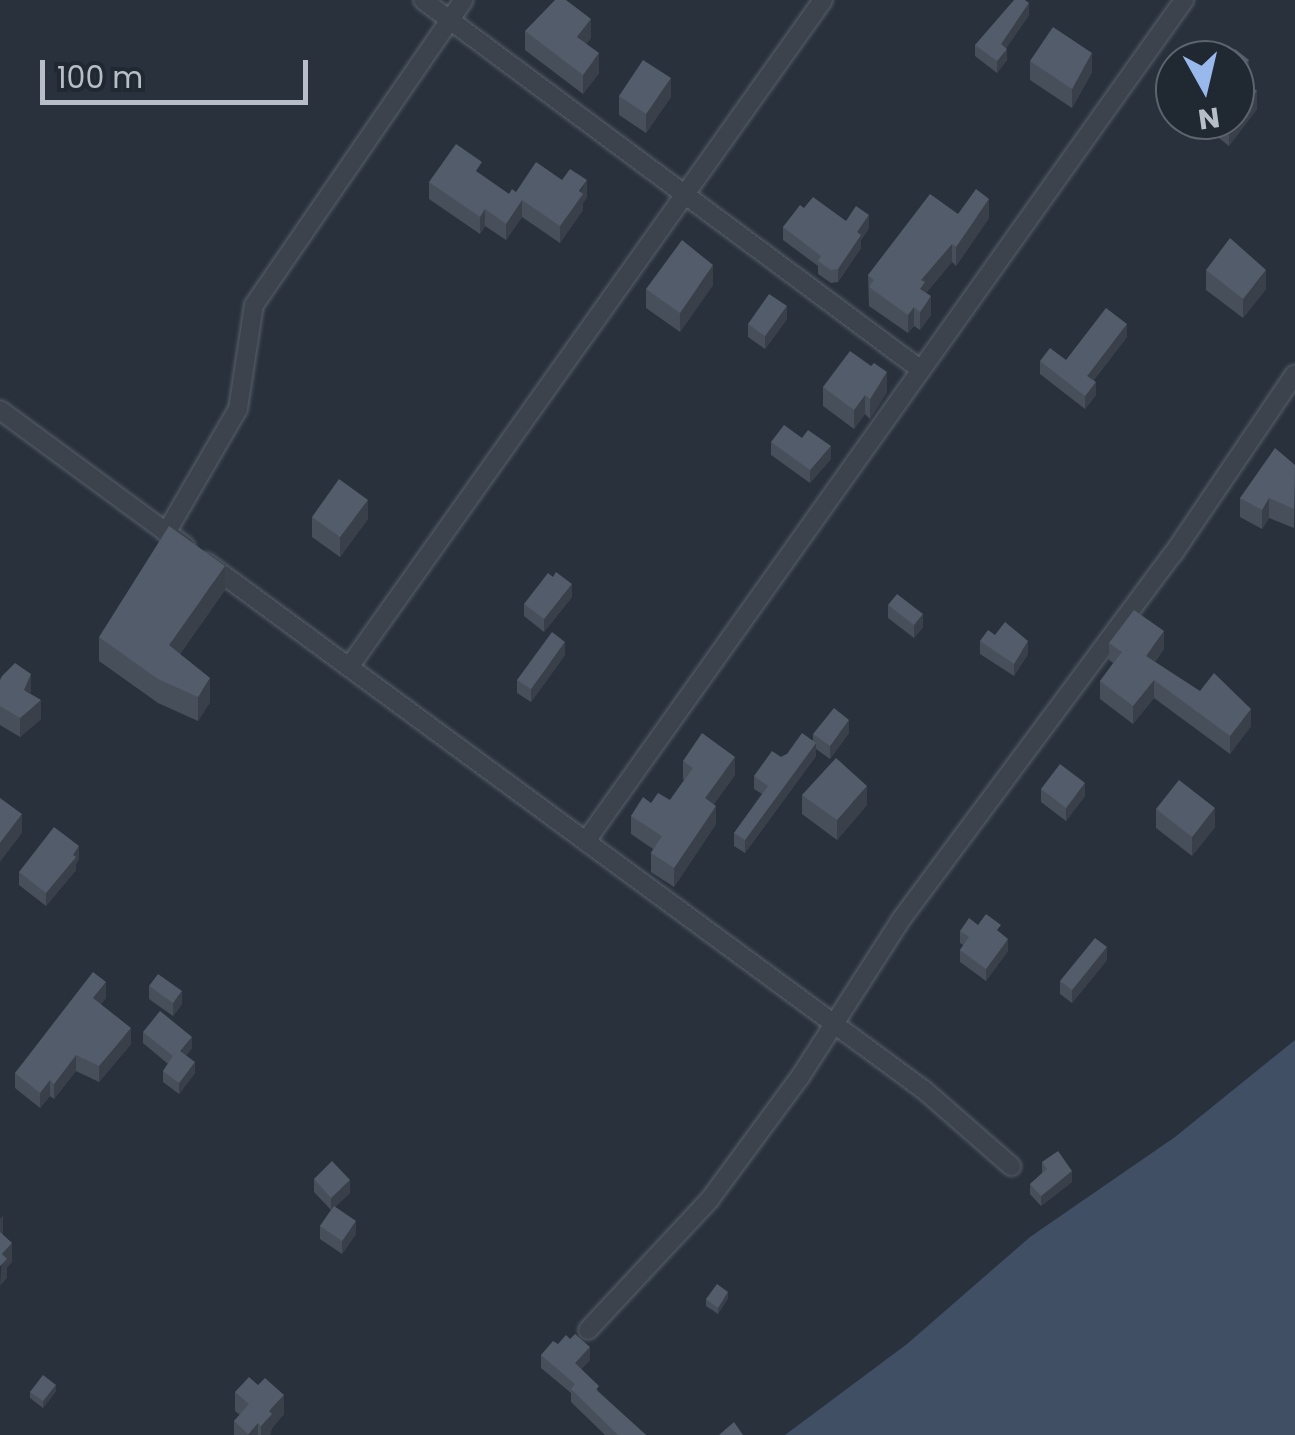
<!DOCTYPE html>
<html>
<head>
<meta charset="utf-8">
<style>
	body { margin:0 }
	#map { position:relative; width:1295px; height:1435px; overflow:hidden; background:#28313c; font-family:Poppins,sans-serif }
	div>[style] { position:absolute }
	.water>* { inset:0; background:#404f63 }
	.roads { filter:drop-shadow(0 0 2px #59616b) drop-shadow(0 0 2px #59616b) }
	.minor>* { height:18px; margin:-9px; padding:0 9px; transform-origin:9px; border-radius:9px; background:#3c434d }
	.wall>* { inset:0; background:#474f5b }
	.shaded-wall>* { inset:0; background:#3a404a }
	.building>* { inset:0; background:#535c6a }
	span { translate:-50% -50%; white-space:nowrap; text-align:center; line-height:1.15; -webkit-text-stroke:8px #202832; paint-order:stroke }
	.north { position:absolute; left:1155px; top:40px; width:100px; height:100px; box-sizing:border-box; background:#202832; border:2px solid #5d646e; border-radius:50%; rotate:172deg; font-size:28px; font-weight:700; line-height:40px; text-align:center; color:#b8bec8 }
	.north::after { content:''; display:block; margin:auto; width:35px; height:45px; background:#99b9ec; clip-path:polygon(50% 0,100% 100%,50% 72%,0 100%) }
	.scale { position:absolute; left:40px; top:60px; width:268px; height:45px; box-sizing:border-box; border:5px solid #b8bec8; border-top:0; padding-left:12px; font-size:30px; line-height:35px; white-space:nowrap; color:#b8bec8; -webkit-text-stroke:8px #202832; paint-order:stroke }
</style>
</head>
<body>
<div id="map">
	<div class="water">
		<div style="clip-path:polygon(1295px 1040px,1295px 1435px,785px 1435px,907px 1344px,1030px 1237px,1175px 1137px)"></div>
	</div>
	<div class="roads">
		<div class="minor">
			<div style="left:423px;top:0;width:620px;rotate:36.61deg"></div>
			<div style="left:0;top:410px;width:230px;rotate:36.3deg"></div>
			<div style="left:166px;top:533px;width:143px;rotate:-59.9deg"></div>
			<div style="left:238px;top:409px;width:105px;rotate:-81.3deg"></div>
			<div style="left:254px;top:305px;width:370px;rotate:-55.5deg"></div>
			<div style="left:206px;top:562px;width:891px;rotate:36.33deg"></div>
			<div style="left:924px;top:1090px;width:116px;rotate:41.1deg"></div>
			<div style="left:349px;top:667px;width:818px;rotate:-54.6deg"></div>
			<div style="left:586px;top:841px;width:1032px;rotate:-54.58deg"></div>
			<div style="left:588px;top:1330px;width:179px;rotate:-47deg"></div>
			<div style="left:710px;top:1199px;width:152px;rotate:-53.6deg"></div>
			<div style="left:800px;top:1077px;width:185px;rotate:-57.3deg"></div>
			<div style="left:900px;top:921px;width:457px;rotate:-53.4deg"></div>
			<div style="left:1173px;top:554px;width:217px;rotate:-55.9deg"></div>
		</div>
	</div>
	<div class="wall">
		<div style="clip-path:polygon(1029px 15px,1006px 48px,1007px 60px,997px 73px,975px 56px,975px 45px)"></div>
		<div style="clip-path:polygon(525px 31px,591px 38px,586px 44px,599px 73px,583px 94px,525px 50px)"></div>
		<div style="clip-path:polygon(1235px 60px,1249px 78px,1246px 82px,1257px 109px,1229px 146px,1196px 120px,1235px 120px)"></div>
		<div style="clip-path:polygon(1030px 61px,1092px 72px,1072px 108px,1030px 80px)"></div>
		<div style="clip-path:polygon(619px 96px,671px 97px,646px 133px,619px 115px)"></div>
		<div style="clip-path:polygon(482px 176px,509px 194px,516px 192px,587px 197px,583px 203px,583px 210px,560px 243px,522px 217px,506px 240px,485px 226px,480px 234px,429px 199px,429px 182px)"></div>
		<div style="clip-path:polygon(804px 208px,869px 228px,861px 240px,861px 248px,838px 282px,831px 283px,818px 274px,818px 266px,783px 240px,783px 227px)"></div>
		<div style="clip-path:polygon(958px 214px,989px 218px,956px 266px,952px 262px,926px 293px,931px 315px,920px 330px,914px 326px,908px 333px,869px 306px,868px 275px)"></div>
		<div style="clip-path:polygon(1206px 270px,1266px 289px,1243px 318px,1206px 290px)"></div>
		<div style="clip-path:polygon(713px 285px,680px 332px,646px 308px,646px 289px)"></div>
		<div style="clip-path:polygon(787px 319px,765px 349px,748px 337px,748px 324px)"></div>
		<div style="clip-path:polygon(1127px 337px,1093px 381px,1096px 395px,1085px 409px,1040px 374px,1040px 361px,1066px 360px)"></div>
		<div style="clip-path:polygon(871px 366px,887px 392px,870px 419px,865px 414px,854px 429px,823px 406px,823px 387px)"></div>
		<div style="clip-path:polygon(771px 442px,831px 459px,810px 483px,771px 455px)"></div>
		<div style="clip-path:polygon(1295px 465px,1294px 528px,1269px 518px,1262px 529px,1240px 517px,1240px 498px)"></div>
		<div style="clip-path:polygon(312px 517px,368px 519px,340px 557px,312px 537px)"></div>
		<div style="clip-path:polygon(225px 590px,180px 654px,210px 702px,198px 721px,158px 703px,99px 661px,99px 637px)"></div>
		<div style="clip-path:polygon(572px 597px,544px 632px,524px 616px,524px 604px)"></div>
		<div style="clip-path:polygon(888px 605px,923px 627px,914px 638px,888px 618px)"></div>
		<div style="clip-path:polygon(995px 635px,1028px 654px,1014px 676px,980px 654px,980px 641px)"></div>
		<div style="clip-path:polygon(1109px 643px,1164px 649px,1155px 662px,1251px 726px,1230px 754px,1154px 698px,1133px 724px,1100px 699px,1100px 681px,1113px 663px,1109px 660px)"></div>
		<div style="clip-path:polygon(565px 655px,531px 702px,517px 693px,517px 680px)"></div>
		<div style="clip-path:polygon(0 680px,30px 694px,41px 719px,20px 737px,0 725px)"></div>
		<div style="clip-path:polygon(849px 733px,830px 759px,816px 749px,816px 756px,745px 853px,734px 846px,734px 833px,762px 794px,754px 789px,754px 776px,781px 757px,813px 740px,813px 734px)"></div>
		<div style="clip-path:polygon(683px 761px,735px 775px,714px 804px,716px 824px,674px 887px,651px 872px,651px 853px,653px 849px,631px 834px,631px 816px,651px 803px,670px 800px,684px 780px,683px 779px)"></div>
		<div style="clip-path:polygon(1041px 789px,1085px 796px,1066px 821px,1041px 802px)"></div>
		<div style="clip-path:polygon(802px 795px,867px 805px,837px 840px,802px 814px)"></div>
		<div style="clip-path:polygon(1156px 809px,1215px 827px,1192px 856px,1156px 828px)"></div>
		<div style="clip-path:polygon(79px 859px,76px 864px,76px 870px,46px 906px,19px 885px,19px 872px)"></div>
		<div style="clip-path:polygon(978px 925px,1001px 933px,1008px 951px,986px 981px,960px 962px,960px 950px,963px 945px,960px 943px,960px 931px)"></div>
		<div style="clip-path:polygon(1107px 960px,1072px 1003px,1060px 994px,1060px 981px)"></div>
		<div style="clip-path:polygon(149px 986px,182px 1004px,173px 1016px,149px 999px)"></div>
		<div style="clip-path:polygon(106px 998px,101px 1004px,131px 1044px,99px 1082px,76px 1071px,54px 1099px,50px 1096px,40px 1108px,15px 1088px,15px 1073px)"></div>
		<div style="clip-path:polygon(143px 1032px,192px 1048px,186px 1056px,195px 1073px,179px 1094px,163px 1082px,163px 1071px,168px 1064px,143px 1043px)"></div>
		<div style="clip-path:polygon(1042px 1162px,1072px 1182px,1041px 1206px,1030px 1194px,1030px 1184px,1042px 1173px)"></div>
		<div style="clip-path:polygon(314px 1179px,350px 1193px,335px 1207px,356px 1234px,342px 1254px,320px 1239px,320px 1226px,331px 1210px,314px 1192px)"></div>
		<div style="clip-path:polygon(728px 1298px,718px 1314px,706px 1306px,706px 1299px)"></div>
		<div style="clip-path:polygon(558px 1344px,590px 1360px,581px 1369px,599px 1392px,646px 1435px,605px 1435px,571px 1402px,571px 1393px,541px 1368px,541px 1355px)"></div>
		<div style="clip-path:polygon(56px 1391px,43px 1408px,30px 1398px,30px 1392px)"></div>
		<div style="clip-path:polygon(235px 1392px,284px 1414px,272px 1428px,270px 1435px,234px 1435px,234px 1421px,240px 1415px,235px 1411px)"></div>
	</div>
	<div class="shaded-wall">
		<div style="clip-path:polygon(1029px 3px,1029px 15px,1001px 56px,1001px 44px)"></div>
		<div style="clip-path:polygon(591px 19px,591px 38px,577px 56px,577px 37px)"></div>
		<div style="clip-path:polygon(1007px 49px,1007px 60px,997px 73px,997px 61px)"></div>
		<div style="clip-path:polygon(599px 53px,599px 73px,583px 94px,583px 75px)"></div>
		<div style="clip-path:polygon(1092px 53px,1092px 72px,1072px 108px,1072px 89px)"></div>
		<div style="clip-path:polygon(1249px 60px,1249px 78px,1237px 94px,1237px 76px)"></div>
		<div style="clip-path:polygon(671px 78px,671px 97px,646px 133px,646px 114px)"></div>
		<div style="clip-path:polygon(1257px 91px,1257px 109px,1229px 146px,1229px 128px)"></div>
		<div style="clip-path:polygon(587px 180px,587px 197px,583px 203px,583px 210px,560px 243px,560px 226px)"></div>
		<div style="clip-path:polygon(989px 199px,989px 218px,956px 266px,956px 247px)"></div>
		<div style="clip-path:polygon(522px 200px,522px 217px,506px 240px,506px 224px)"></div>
		<div style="clip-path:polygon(485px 209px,485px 226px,480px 234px,480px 217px)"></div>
		<div style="clip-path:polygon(869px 215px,869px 228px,861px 240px,861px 248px,838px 282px,838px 269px,857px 232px)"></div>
		<div style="clip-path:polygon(952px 244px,952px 262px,925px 294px,920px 289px,921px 280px)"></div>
		<div style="clip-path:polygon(713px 265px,713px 285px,680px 332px,680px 313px)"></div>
		<div style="clip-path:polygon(1266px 270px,1266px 289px,1243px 318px,1243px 299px)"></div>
		<div style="clip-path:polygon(931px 296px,931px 315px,920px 330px,920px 312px)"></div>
		<div style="clip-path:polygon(787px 306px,787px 319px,765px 349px,765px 336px)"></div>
		<div style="clip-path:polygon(914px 307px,914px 326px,908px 333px,908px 315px)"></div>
		<div style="clip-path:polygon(1127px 324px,1127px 337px,1087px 389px,1087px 376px)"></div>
		<div style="clip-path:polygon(887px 372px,887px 392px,870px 419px,870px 399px)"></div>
		<div style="clip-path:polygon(1096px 382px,1096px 395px,1085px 409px,1085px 396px)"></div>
		<div style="clip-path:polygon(865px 395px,865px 414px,854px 429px,854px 410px)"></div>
		<div style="clip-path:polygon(831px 446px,831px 459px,810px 483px,810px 470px)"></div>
		<div style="clip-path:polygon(1269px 498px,1269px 518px,1262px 529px,1262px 510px)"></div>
		<div style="clip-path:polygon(368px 500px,368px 519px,340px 557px,340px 537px)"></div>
		<div style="clip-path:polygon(225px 566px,225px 590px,169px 669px,169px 645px)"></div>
		<div style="clip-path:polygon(572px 584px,572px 597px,544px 632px,544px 619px)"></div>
		<div style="clip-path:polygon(923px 614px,923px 627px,914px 638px,914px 625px)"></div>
		<div style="clip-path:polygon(1164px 631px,1164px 649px,1146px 674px,1146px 656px)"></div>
		<div style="clip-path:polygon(1028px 641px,1028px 654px,1014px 676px,1014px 664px)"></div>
		<div style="clip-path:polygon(565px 642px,565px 655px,531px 702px,531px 689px)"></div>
		<div style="clip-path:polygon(31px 674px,31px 693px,24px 690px)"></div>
		<div style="clip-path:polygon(210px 678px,210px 702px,198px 721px,198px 697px)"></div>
		<div style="clip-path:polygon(1154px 680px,1154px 698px,1133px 724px,1133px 706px)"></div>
		<div style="clip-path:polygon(41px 700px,41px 719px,20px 737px,20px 718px)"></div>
		<div style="clip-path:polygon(1251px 709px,1251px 726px,1230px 754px,1230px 736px)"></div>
		<div style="clip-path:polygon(849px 720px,849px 733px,830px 759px,830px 746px)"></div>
		<div style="clip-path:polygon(816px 743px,816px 756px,745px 853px,745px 840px)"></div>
		<div style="clip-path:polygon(735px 757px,735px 775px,705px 817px,705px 798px)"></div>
		<div style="clip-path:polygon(1085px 783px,1085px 796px,1066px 821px,1066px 808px)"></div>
		<div style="clip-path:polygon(867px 786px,867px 805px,837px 840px,837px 820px)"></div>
		<div style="clip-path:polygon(716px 806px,716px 824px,674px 887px,674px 868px)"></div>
		<div style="clip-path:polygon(1215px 808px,1215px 827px,1192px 856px,1192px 837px)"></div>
		<div style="clip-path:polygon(22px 814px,22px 833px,0 862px,0 843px)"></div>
		<div style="clip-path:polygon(79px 846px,79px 859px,76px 864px,76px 870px,46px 906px,46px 893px)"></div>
		<div style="clip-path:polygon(1008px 939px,1008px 951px,986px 981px,986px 969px)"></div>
		<div style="clip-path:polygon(1107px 947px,1107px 960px,1072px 1003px,1072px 990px)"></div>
		<div style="clip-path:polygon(106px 982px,106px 998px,93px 1014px,93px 998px)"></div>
		<div style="clip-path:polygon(182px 991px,182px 1004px,173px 1016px,173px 1003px)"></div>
		<div style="clip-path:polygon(131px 1028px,131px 1044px,99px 1082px,99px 1066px)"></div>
		<div style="clip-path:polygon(192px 1037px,192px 1048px,180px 1063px,180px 1051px)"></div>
		<div style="clip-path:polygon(76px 1055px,76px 1071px,54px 1099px,54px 1084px)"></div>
		<div style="clip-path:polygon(195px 1062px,195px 1073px,179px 1094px,179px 1083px)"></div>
		<div style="clip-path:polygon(50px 1080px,50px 1096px,40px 1108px,40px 1093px)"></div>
		<div style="clip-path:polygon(1072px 1171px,1072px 1182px,1041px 1206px,1041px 1196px)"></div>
		<div style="clip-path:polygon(350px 1180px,350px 1193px,331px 1211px,331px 1198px)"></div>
		<div style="clip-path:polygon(3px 1215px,3px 1235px,0 1238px,0 1219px)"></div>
		<div style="clip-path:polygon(356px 1221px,356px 1234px,342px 1254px,342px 1241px)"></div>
		<div style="clip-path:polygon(12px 1243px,12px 1262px,7px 1268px,7px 1278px,0 1286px,2px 1254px)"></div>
		<div style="clip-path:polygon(728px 1292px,728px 1298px,718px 1314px,718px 1308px)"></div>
		<div style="clip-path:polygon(590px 1347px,590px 1360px,575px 1376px,575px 1363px)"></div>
		<div style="clip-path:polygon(56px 1385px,56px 1391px,43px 1408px,43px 1401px)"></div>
		<div style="clip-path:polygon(284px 1395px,284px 1414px,272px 1428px,270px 1435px,261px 1435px,261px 1426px,269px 1411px)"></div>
		<div style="clip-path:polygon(258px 1423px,258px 1435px,248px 1435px)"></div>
	</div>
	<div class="building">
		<div style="clip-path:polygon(555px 0,566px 0,591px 19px,577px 37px,599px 53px,583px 75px,525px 31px)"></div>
		<div style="clip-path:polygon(1014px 0,1025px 0,1029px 3px,1001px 44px,1007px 49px,997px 61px,975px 45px)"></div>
		<div style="clip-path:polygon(1053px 27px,1092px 53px,1072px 89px,1030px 61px)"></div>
		<div style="clip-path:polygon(1235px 49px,1249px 60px,1237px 76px,1257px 91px,1235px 120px,1235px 60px,1225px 60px)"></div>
		<div style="clip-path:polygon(643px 60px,671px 78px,646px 114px,619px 96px)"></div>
		<div style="clip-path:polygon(1219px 120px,1235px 120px,1229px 128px)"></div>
		<div style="clip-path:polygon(456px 144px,482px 162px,476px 171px,509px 194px,512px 189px,516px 192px,536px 162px,562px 180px,570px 169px,587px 180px,579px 191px,583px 194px,560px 226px,522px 200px,506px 224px,485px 209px,480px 217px,429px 182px)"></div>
		<div style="clip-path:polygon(976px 189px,989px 199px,956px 247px,952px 244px,921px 280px,925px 282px,920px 289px,931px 296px,920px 312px,914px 307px,908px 315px,869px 287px,874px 280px,868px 275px,930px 194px,958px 214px)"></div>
		<div style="clip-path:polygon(813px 197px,846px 221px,856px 206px,869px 215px,857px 232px,861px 235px,838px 269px,831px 270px,818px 261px,821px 256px,783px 227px,800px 205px,804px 208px)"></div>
		<div style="clip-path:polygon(1230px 238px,1266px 270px,1243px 299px,1206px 270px)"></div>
		<div style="clip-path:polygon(682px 240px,713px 265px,680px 313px,646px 289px)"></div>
		<div style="clip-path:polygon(769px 294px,787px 306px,765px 336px,748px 324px)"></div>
		<div style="clip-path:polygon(1106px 308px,1127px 324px,1087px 376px,1096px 382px,1085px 396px,1040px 361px,1050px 348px,1066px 360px)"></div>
		<div style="clip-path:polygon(850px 351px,871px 366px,874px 363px,887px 372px,870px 399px,865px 395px,854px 410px,823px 387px)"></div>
		<div style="clip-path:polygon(784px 425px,802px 438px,808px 430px,831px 446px,810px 470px,771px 442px)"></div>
		<div style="clip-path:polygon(1275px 448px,1295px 465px,1294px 509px,1269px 498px,1262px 510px,1240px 498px)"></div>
		<div style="clip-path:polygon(339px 479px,368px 500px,340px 537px,312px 517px)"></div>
		<div style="clip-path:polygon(169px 526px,225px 566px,169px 645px,210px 678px,198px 697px,158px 679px,99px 637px)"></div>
		<div style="clip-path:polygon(556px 572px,572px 584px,544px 619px,524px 604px,548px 573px,553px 577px)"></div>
		<div style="clip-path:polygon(897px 594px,923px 614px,914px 625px,888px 605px)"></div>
		<div style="clip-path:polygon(1134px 610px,1164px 631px,1146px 656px,1200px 691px,1214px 673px,1251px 709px,1230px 736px,1154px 680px,1133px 706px,1100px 681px,1122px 652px,1109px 643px)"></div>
		<div style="clip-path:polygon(1005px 622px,1028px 641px,1014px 664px,980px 641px,988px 630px,995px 635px)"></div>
		<div style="clip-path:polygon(552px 632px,565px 642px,531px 689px,517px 680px)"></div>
		<div style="clip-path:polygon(15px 663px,31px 674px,24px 690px,41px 700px,20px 718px,0 706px,0 680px,2px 676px)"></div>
		<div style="clip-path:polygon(834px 708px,849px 720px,830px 746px,813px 734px)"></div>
		<div style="clip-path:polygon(702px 733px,735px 757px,705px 798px,716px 806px,674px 868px,651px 853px,662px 836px,631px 816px,643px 797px,651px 803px,658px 793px,670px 800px,693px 768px,683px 761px)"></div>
		<div style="clip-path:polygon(802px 733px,816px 743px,745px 840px,734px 833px,768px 786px,754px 776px,772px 751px,781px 757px,787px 754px)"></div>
		<div style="clip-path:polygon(836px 758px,867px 786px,837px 820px,802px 795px)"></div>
		<div style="clip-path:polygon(1060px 764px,1085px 783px,1066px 808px,1041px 789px)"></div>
		<div style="clip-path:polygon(1179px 780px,1215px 808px,1192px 837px,1156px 809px)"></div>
		<div style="clip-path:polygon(0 798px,22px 814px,0 843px)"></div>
		<div style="clip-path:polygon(54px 827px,79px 846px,73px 855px,76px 857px,46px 893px,19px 872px)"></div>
		<div style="clip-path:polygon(986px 914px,1001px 925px,997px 930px,1008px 939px,986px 969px,960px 950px,969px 937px,960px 931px,969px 918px,978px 925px)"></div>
		<div style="clip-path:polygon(1095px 938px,1107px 947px,1072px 990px,1060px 981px)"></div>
		<div style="clip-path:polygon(93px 972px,106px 982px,93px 998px,131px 1028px,99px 1066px,76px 1055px,54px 1084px,50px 1080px,40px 1093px,15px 1073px)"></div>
		<div style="clip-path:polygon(158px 974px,182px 991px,173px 1003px,149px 986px)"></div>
		<div style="clip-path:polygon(160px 1011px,192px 1037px,180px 1051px,195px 1062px,179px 1083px,163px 1071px,173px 1056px,143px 1032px)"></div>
		<div style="clip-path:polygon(1058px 1151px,1072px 1171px,1041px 1196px,1030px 1184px,1047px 1169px,1042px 1162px)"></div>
		<div style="clip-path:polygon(332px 1161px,350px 1180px,331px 1198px,314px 1179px)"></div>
		<div style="clip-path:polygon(334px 1206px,356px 1221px,342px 1241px,320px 1226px)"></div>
		<div style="clip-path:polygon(0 1232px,12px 1243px,2px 1254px,7px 1259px,0 1266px)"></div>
		<div style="clip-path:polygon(717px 1284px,728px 1292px,718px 1308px,706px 1299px)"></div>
		<div style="clip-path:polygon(575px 1334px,590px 1347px,575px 1363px,599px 1386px,596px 1390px,646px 1435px,618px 1435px,571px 1389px,575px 1384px,541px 1355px,553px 1341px,558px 1344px,566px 1335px,570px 1339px)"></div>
		<div style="clip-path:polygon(43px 1375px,56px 1385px,43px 1401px,30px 1392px)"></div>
		<div style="clip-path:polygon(249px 1377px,258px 1385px,265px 1378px,284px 1395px,269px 1411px,272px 1414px,261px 1426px,258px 1423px,248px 1434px,234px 1421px,249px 1404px,235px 1392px)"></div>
		<div style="clip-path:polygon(734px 1422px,743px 1435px,719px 1435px)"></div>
	</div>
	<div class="north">N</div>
	<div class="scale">100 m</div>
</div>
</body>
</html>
